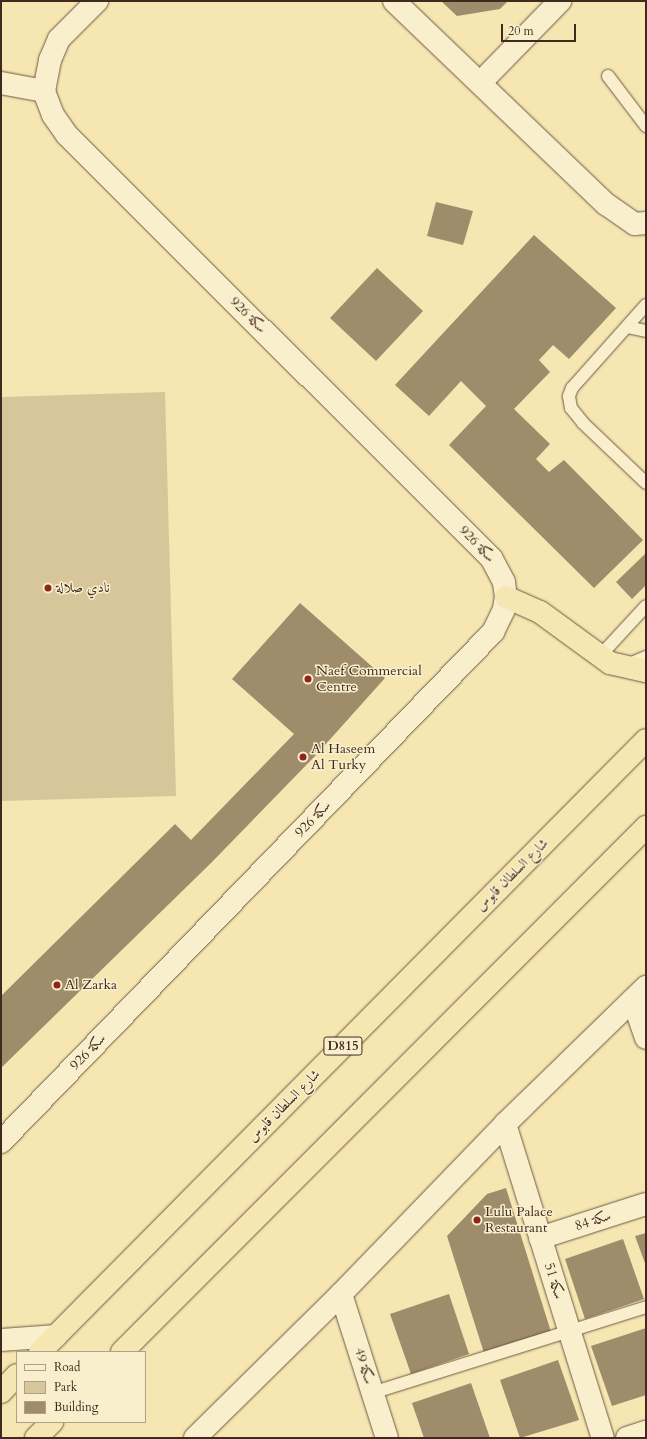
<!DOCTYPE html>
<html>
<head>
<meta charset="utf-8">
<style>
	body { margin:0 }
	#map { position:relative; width:647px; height:1439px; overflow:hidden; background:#f6e6b2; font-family:Cardo,Amiri,serif }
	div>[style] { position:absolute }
	.green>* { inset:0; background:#d7c699 }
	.building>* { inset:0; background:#9f8c6b }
	.roads { filter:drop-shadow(0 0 1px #6e5943) drop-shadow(0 0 1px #6e5943) }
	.service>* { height:12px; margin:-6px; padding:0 6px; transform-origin:6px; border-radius:6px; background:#f9efcd }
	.minor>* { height:22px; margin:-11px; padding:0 11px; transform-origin:11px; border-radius:11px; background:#f9efcd }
	.tertiary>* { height:22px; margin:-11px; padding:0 11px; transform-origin:11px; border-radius:11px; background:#f9efcd }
	.trunk>* { height:22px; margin:-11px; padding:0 11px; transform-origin:11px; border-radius:11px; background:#f6e6b2 }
	.dots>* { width:11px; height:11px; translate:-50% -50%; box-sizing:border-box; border:2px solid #f9efcd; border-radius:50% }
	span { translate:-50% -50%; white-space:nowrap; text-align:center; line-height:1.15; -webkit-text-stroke:3px #f9efcd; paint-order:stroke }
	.shield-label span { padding:1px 3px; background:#f9efcd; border:1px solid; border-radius:3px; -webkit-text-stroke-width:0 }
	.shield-label { font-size:13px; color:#402a1e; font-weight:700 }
	.street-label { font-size:14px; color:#402a1e }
	.poi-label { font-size:14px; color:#402a1e }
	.left { translate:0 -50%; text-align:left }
	.frame { position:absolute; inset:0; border:2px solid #402a1e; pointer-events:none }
	.legend { position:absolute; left:16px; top:1351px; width:130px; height:72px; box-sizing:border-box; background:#f9efcd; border:1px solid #afa087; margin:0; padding:5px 7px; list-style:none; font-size:12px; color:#402a1e }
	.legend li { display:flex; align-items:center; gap:8px; height:20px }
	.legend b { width:20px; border:1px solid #afa087 }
	.scale { position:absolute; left:501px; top:24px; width:75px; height:18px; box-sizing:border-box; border:2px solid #402a1e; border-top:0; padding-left:5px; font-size:12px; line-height:14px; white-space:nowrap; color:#402a1e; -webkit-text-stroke:3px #f9efcd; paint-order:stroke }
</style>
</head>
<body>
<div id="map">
	<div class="green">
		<div style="clip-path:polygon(165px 392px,176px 796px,1px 801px,1px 397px)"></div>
	</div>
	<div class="building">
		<div style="clip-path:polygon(441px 1px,508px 1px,500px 9px,457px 16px)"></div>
		<div style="clip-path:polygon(436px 202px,473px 211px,463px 245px,427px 236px)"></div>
		<div style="clip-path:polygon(534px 235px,616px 308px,569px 359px,553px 345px,539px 360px,550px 372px,514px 409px,550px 444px,536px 459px,549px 472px,564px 460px,643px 540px,594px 588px,449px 445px,486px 406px,461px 381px,429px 416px,395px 385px)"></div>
		<div style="clip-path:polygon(377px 268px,423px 311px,376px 361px,330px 318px)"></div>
		<div style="clip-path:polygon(646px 553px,646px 585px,632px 599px,616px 582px)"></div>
		<div style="clip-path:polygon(300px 603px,385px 678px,316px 755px,212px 862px,1px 1068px,1px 996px,175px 824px,191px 840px,294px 734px,232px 679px)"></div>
		<div style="clip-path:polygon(506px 1188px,551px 1332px,484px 1353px,447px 1236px,487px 1194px)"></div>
		<div style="clip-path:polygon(646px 1233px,646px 1266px,635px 1236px)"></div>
		<div style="clip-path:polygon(623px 1239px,644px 1299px,585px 1319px,565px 1259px)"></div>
		<div style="clip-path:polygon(449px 1294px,469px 1354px,411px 1374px,390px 1314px)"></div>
		<div style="clip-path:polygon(646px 1328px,646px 1395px,612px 1406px,591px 1346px)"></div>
		<div style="clip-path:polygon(558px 1360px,579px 1420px,520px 1438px,500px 1380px)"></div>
		<div style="clip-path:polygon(471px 1383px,490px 1438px,424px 1438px,412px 1403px)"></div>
	</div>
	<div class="roads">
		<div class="service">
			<div style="left:608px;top:76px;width:63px;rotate:52.8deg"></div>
			<div style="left:646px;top:305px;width:111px;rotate:131.7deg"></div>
			<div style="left:572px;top:388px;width:9px;rotate:111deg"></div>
			<div style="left:569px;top:396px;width:12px;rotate:81deg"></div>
			<div style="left:571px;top:408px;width:19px;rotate:51deg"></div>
			<div style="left:583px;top:423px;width:87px;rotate:43.6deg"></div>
			<div style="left:627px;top:327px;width:19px;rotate:12deg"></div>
			<div style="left:599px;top:657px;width:69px;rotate:-47.3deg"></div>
			<div style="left:627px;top:665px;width:21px;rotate:-23deg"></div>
			<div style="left:372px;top:1393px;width:287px;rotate:-17.4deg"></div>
		</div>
		<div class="minor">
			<div style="left:394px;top:1px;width:294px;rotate:43.8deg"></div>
			<div style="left:606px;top:204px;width:35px;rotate:35deg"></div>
			<div style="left:635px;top:224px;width:11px;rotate:-5deg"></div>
			<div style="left:1px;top:83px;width:44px;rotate:10.5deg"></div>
			<div style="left:480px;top:83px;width:115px;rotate:-45.7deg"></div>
			<div style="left:633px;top:1000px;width:40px;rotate:71.1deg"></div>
			<div style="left:505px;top:1124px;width:329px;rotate:72.7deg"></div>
			<div style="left:1px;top:1142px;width:709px;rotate:-46.03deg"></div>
			<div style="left:493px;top:632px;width:25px;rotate:-64deg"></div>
			<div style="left:504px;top:609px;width:12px;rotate:-81deg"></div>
			<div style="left:506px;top:597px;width:15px;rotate:-98deg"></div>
			<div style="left:504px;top:582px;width:27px;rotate:-118deg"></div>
			<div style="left:491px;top:558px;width:599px;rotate:-135.07deg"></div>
			<div style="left:67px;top:135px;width:24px;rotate:-125deg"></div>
			<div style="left:53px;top:115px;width:26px;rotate:-111deg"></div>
			<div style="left:44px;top:91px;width:32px;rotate:-79deg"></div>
			<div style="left:50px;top:60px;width:23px;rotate:-67deg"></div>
			<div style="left:59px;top:39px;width:54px;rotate:-45deg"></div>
			<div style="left:540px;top:1238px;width:111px;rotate:-17.8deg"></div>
			<div style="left:341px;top:1294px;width:151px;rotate:72.3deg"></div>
			<div style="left:627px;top:1438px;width:20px;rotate:-18deg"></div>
		</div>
		<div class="tertiary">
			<div style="left:1px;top:1340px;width:55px;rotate:-4.2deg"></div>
			<div style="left:195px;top:1438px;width:205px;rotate:-44.6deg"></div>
			<div style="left:341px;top:1294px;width:236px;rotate:-46deg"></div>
			<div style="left:505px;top:1124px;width:197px;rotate:-44.2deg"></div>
		</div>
		<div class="trunk">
			<div style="left:506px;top:597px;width:37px;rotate:24deg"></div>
			<div style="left:540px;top:612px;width:87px;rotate:36.1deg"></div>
			<div style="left:610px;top:663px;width:37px;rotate:13deg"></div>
			<div style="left:40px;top:1352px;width:861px;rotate:-45.28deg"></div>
			<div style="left:122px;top:1352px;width:742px;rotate:-45.05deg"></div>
			<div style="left:1px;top:1392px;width:23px;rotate:-47deg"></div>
			<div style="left:36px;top:1438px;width:23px;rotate:-45deg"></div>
		</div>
	</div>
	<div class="dots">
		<div style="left:48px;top:588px;background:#8f2418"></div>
		<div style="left:308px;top:679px;background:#8f2418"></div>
		<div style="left:303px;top:757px;background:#8f2418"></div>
		<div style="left:57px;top:985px;background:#8f2418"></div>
		<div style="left:477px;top:1220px;background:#8f2418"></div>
	</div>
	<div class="shield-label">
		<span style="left:343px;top:1046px">D815</span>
	</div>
	<div class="street-label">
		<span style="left:248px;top:315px;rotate:45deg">سكة 926</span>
		<span style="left:477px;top:544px;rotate:46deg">سكة 926</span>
		<span style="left:313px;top:819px;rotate:-46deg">سكة 926</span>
		<span style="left:512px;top:875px;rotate:-45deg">شارع السلطان قابوس</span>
		<span style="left:88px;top:1052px;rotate:-46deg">سكة 926</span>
		<span style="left:284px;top:1106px;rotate:-45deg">شارع السلطان قابوس</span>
		<span style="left:593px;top:1221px;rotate:-18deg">سكة 84</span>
		<span style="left:554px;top:1281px;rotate:73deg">سكة 51</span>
		<span style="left:364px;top:1366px;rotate:73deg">سكة 49</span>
	</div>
	<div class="poi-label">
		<span class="left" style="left:56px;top:588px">نادي صلالة</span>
		<span class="left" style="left:316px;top:679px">Naef Commercial<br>Centre</span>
		<span class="left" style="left:311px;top:757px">Al Haseem<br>Al Turky</span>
		<span class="left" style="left:65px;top:985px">Al Zarka</span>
		<span class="left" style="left:485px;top:1220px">Lulu Palace<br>Restaurant</span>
	</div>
	<div class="frame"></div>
	<ul class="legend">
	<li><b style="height:5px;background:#f9efcd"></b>Road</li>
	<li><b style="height:11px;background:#d7c699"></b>Park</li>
	<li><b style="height:11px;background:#9f8c6b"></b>Building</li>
	</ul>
	<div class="scale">20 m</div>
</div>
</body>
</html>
